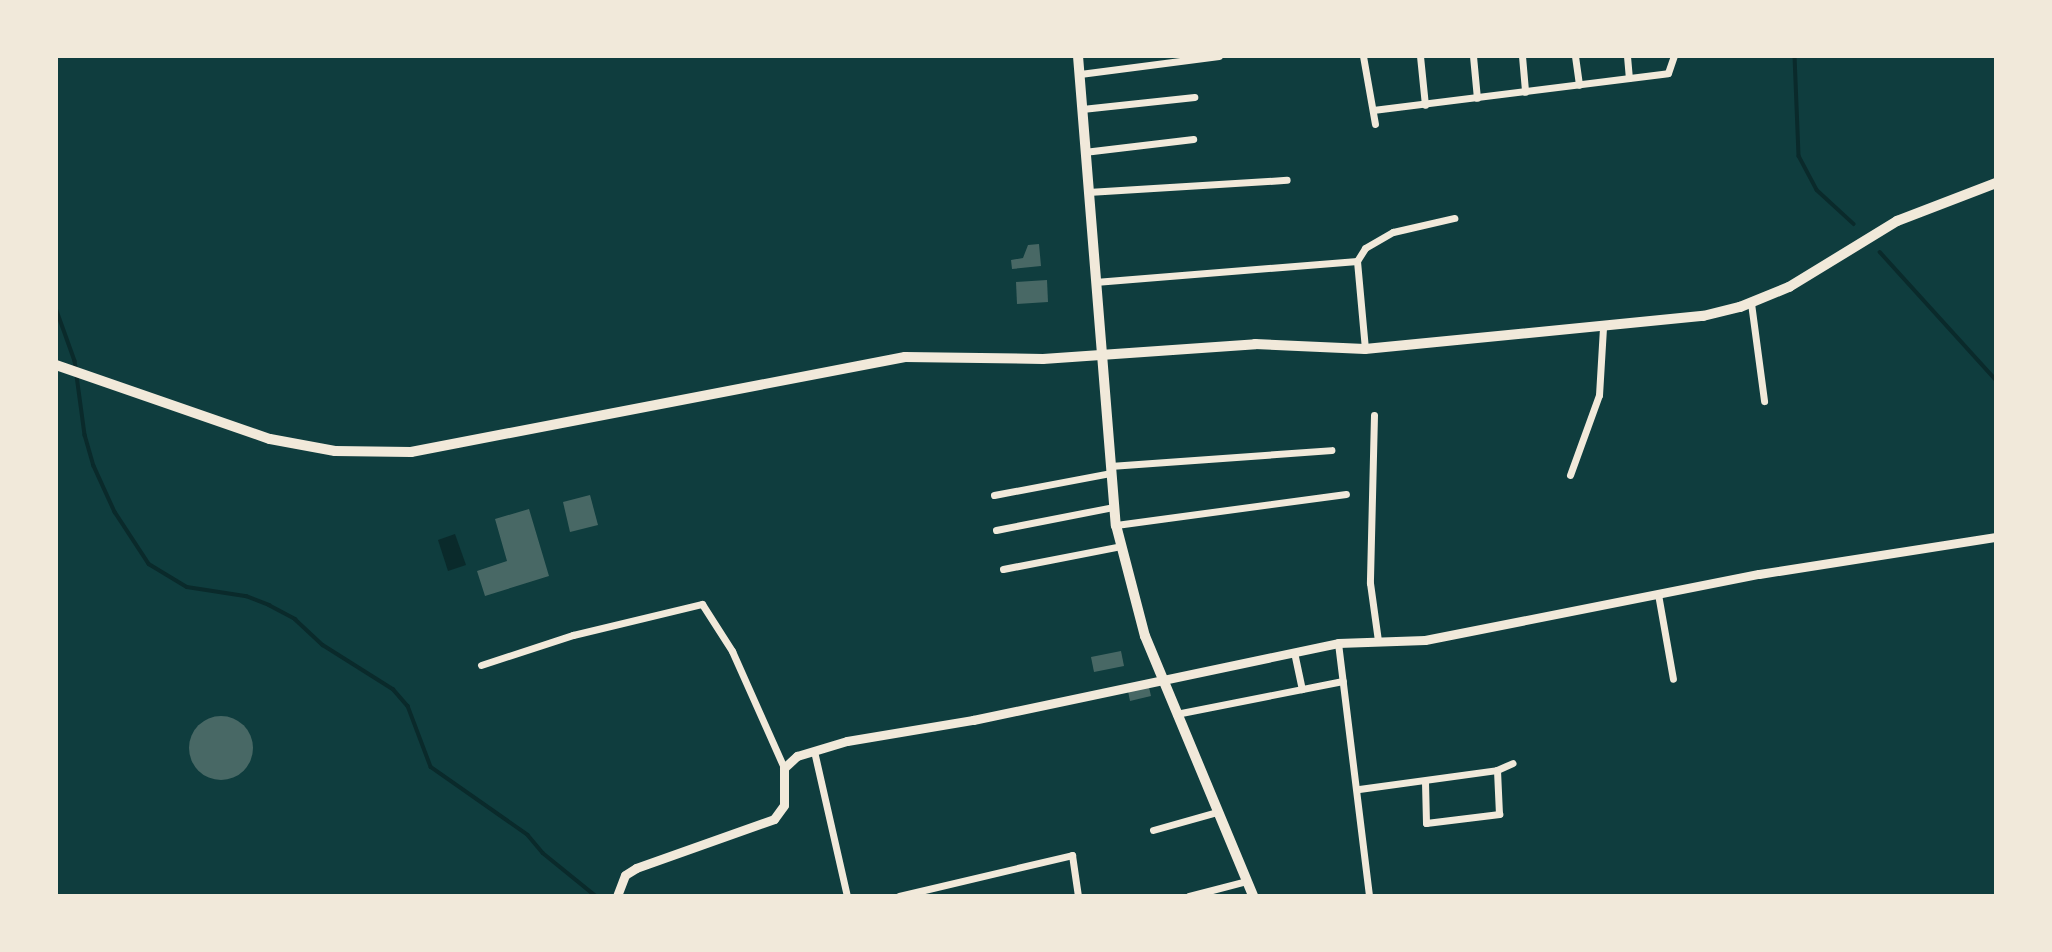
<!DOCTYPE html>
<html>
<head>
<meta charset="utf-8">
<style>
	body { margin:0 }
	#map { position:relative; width:2052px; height:952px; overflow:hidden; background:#0f3d3e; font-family:"DM Sans",sans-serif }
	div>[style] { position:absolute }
	.water>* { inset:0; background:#0a2a2b }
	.stream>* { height:3.5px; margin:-1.75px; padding:0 1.75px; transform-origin:1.75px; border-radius:1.75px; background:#0a2a2b }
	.building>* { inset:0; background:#486865 }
	.round { border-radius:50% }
	.minor>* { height:7px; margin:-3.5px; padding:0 3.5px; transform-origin:3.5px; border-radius:3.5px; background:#f1e9da }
	.tertiary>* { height:9px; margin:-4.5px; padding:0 4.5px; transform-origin:4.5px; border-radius:4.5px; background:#f1e9da }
	.primary>* { height:10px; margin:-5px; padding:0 5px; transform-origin:5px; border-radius:5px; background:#f1e9da }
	span { translate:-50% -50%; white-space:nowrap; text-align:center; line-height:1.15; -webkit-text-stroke:5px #f1e9da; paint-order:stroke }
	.frame { position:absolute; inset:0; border:58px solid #f1e9da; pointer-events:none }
</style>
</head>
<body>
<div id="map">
	<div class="water">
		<div style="clip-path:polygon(455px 534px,466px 565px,448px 571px,438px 540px)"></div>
	</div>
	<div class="stream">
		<div style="left:1795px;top:56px;width:100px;rotate:87.7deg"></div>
		<div style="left:1799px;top:156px;width:38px;rotate:62deg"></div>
		<div style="left:1817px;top:190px;width:50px;rotate:42.6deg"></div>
		<div style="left:1880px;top:252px;width:173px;rotate:47.8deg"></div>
		<div style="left:56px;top:308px;width:56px;rotate:70.3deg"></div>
		<div style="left:75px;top:361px;width:75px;rotate:82.3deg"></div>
		<div style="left:85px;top:435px;width:32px;rotate:74deg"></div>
		<div style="left:94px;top:466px;width:51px;rotate:65.5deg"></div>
		<div style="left:115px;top:512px;width:62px;rotate:56.8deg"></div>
		<div style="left:149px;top:564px;width:44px;rotate:31.2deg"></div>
		<div style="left:187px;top:587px;width:60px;rotate:8.7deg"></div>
		<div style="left:246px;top:596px;width:25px;rotate:21deg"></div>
		<div style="left:269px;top:605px;width:30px;rotate:28deg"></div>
		<div style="left:295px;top:619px;width:38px;rotate:43deg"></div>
		<div style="left:323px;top:645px;width:83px;rotate:32.2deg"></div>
		<div style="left:393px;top:689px;width:23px;rotate:49deg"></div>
		<div style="left:408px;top:706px;width:65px;rotate:69.3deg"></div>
		<div style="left:431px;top:767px;width:118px;rotate:35deg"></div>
		<div style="left:528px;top:835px;width:23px;rotate:50deg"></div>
		<div style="left:543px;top:853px;width:68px;rotate:39.1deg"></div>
	</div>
	<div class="building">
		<div style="clip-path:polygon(1039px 244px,1041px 266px,1012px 269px,1011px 260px,1023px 258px,1028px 245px)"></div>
		<div style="clip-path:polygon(1047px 280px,1048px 302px,1017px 304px,1016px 282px)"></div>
		<div style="clip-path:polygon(590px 495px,598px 525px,570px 532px,563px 502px)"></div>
		<div style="clip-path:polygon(529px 509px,549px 576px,485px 596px,477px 571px,507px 561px,495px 519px)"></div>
		<div style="clip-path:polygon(1121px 651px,1124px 666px,1094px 672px,1091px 657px)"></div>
		<div style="clip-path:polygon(1148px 683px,1151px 696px,1130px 701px,1128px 691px)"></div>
		<div class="round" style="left:189px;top:716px;width:64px;height:64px"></div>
	</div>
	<div class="minor">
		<div style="left:1363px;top:56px;width:69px;rotate:80deg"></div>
		<div style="left:1420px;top:56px;width:49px;rotate:84.2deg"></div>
		<div style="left:1473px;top:56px;width:42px;rotate:84.6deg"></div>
		<div style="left:1522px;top:56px;width:36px;rotate:85deg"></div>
		<div style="left:1575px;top:56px;width:29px;rotate:82deg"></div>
		<div style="left:1627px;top:56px;width:22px;rotate:85deg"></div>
		<div style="left:1080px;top:74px;width:140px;rotate:-7.4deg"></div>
		<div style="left:1082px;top:109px;width:113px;rotate:-6.1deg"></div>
		<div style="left:1373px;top:110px;width:297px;rotate:-7.1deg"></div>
		<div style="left:1668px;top:73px;width:18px;rotate:-71deg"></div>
		<div style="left:1084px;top:152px;width:110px;rotate:-6.8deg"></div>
		<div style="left:1088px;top:192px;width:199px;rotate:-3.5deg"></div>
		<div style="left:1357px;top:261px;width:15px;rotate:-58deg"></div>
		<div style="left:1365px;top:248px;width:32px;rotate:-30deg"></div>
		<div style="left:1393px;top:232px;width:63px;rotate:-12.9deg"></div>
		<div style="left:1095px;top:282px;width:263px;rotate:-4.6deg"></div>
		<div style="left:1357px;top:261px;width:88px;rotate:84.8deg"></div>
		<div style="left:1751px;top:303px;width:99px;rotate:82.4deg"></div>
		<div style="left:1374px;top:415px;width:168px;rotate:91.4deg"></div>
		<div style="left:1370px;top:583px;width:59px;rotate:82.1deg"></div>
		<div style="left:1110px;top:466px;width:222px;rotate:-4.1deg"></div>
		<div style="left:1570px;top:475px;width:85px;rotate:-70.1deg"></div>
		<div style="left:1599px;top:395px;width:68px;rotate:-86.6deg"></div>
		<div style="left:994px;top:495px;width:118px;rotate:-10.7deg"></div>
		<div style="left:1116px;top:525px;width:232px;rotate:-7.7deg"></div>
		<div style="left:996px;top:530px;width:119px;rotate:-11.1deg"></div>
		<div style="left:1003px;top:569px;width:120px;rotate:-11deg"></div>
		<div style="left:1658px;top:594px;width:86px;rotate:80deg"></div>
		<div style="left:1338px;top:643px;width:255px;rotate:83deg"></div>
		<div style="left:1294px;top:652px;width:38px;rotate:78deg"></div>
		<div style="left:481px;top:665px;width:97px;rotate:-18.1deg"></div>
		<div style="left:573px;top:635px;width:133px;rotate:-13.5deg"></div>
		<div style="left:702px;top:604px;width:56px;rotate:57.4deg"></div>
		<div style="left:732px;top:651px;width:128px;rotate:66deg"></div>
		<div style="left:1176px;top:714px;width:170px;rotate:-11.2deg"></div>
		<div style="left:814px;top:751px;width:149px;rotate:77.2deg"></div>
		<div style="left:1425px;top:782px;width:41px;rotate:88.6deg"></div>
		<div style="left:1426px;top:823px;width:74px;rotate:-7deg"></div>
		<div style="left:1499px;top:814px;width:44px;rotate:-92.6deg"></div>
		<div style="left:1359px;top:789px;width:139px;rotate:-7.8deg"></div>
		<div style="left:1497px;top:770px;width:17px;rotate:-24deg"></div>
		<div style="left:1153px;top:830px;width:66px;rotate:-15.7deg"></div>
		<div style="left:899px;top:896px;width:178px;rotate:-13.3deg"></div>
		<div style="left:1072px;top:855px;width:41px;rotate:81.7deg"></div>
		<div style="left:1189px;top:896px;width:60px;rotate:-14.5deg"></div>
	</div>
	<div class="tertiary">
		<div style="left:617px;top:896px;width:22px;rotate:-69deg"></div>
		<div style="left:625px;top:875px;width:13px;rotate:-32deg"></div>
		<div style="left:636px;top:868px;width:146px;rotate:-19.5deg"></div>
		<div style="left:774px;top:819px;width:17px;rotate:-54deg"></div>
		<div style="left:784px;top:805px;width:37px;rotate:-90deg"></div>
		<div style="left:784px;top:768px;width:18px;rotate:-43deg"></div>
		<div style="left:797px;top:756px;width:52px;rotate:-16.7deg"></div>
		<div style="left:847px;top:741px;width:128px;rotate:-9.5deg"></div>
		<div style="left:973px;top:720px;width:373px;rotate:-11.9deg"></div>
		<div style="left:1338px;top:643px;width:87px;rotate:-2deg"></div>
		<div style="left:1425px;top:640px;width:340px;rotate:-11.2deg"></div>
		<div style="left:1759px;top:574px;width:240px;rotate:-8.9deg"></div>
	</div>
	<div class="primary">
		<div style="left:1078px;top:56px;width:471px;rotate:85.4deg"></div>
		<div style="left:1116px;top:525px;width:115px;rotate:75.4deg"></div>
		<div style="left:1145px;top:636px;width:282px;rotate:67.4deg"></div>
		<div style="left:56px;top:365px;width:226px;rotate:19.1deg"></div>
		<div style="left:270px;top:439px;width:66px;rotate:10.5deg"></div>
		<div style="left:335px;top:451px;width:76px;rotate:0.8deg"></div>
		<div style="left:411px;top:452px;width:503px;rotate:-10.89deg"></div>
		<div style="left:905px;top:357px;width:138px;rotate:0.8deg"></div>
		<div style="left:1043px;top:359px;width:213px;rotate:-4deg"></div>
		<div style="left:1255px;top:344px;width:110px;rotate:2.6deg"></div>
		<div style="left:1365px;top:349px;width:340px;rotate:-5.6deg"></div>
		<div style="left:1703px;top:316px;width:38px;rotate:-14deg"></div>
		<div style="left:1740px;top:307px;width:53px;rotate:-22.2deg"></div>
		<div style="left:1789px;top:287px;width:127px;rotate:-31.4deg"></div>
		<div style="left:1897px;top:221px;width:106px;rotate:-21deg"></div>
	</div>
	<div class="frame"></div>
</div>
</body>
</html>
